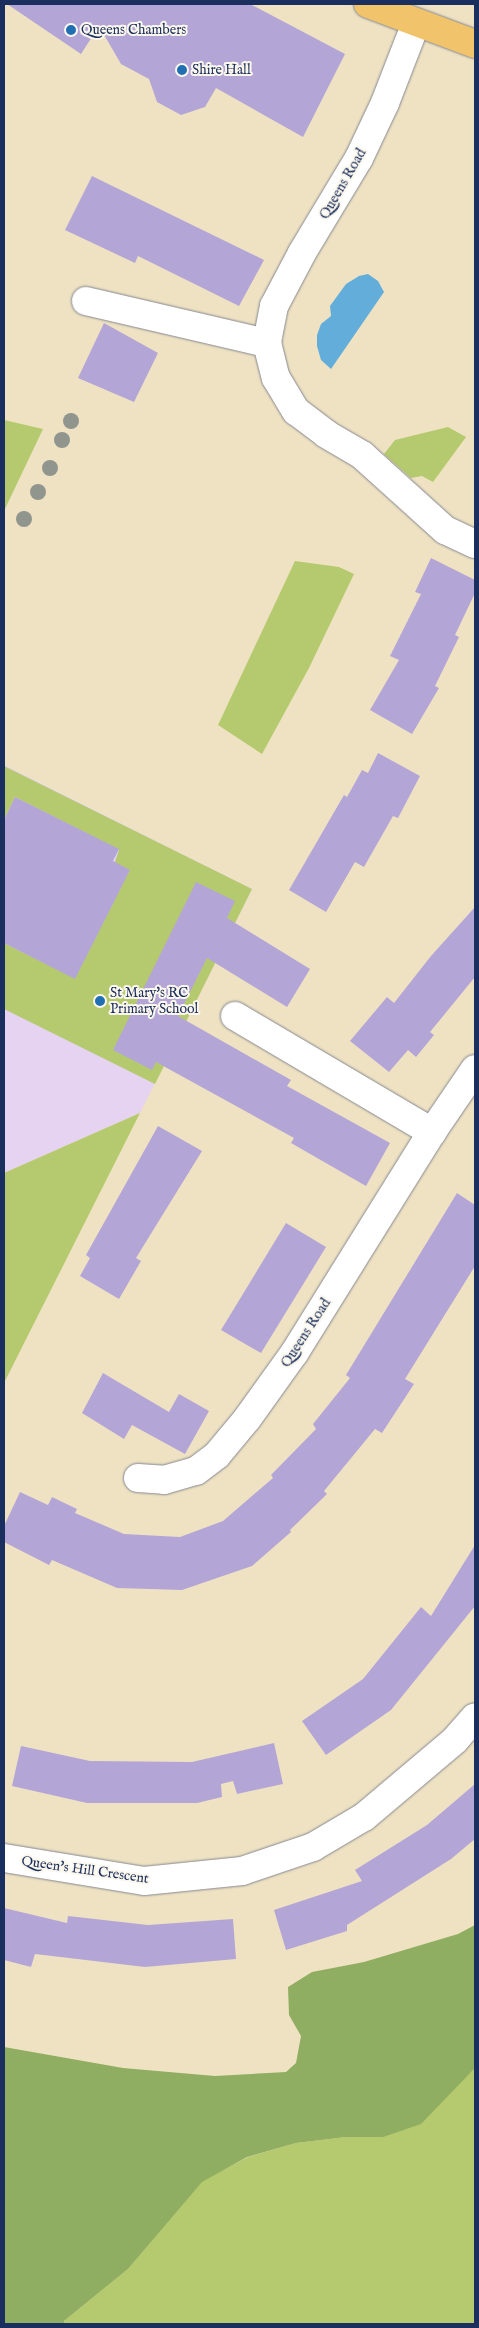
<!DOCTYPE html>
<html>
<head>
<meta charset="utf-8">
<style>
	body { margin:0 }
	#map { position:relative; width:479px; height:2328px; overflow:hidden; background:#efe2c3; font-family:"IM FELL English",serif }
	div>[style] { position:absolute }
	.built>* { inset:0; background:#e5d3f1 }
	.green>* { inset:0; background:#b5ca6e }
	.forest>* { inset:0; background:#90ae61 }
	.water>* { inset:0; background:#62adda }
	.building>* { inset:0; background:#b3a6d7 }
	.roads { filter:drop-shadow(0 0 1px #858890) drop-shadow(0 0 1px #858890) }
	.minor>* { height:28px; margin:-14px; padding:0 14px; transform-origin:14px; border-radius:14px; background:#fff }
	.major>* { height:28px; margin:-14px; padding:0 14px; transform-origin:14px; border-radius:14px; background:#f1c36a }
	.trees>* { width:16px; height:16px; margin:-8px; border-radius:50%; background:#90958e }
	.dots>* { width:14px; height:14px; translate:-50% -50%; box-sizing:border-box; border:2px solid #fbf7ec; border-radius:50% }
	span { translate:-50% -50%; white-space:nowrap; text-align:center; line-height:1.15; -webkit-text-stroke:4px #fbf7ec; paint-order:stroke }
	.poi-label { font-size:14px; color:#1b2f5e }
	.left { translate:0 -50%; text-align:left }
	.street-label { font-size:14px; color:#1b2f5e }
	.frame { position:absolute; inset:0; border:5px solid #1b2f5e; pointer-events:none }
</style>
</head>
<body>
<div id="map">
	<div class="built">
		<div style="clip-path:polygon(4px 765px,252px 889px,140px 1113px,4px 1173px)"></div>
	</div>
	<div class="green">
		<div style="clip-path:polygon(4px 420px,43px 429px,4px 511px)"></div>
		<div style="clip-path:polygon(448px 427px,466px 437px,433px 482px,422px 476px,411px 478px,384px 454px,395px 440px)"></div>
		<div style="clip-path:polygon(295px 561px,339px 567px,354px 574px,309px 668px,262px 754px,218px 725px)"></div>
		<div style="clip-path:polygon(4px 766px,252px 889px,155px 1084px,4px 1009px,4px 943px,75px 978px,119px 850px,15px 797px,4px 820px)"></div>
		<div style="clip-path:polygon(140px 1113px,4px 1383px,4px 1173px)"></div>
		<div style="clip-path:polygon(475px 2068px,475px 2324px,64px 2324px,64px 2321px,128px 2269px,202px 2181px,248px 2157px,296px 2143px,346px 2137px,383px 2137px,449px 2093px)"></div>
	</div>
	<div class="forest">
		<div style="clip-path:polygon(475px 1925px,475px 2068px,421px 2124px,383px 2137px,346px 2137px,296px 2143px,247px 2157px,202px 2182px,128px 2269px,64px 2321px,64px 2324px,4px 2324px,4px 2047px,123px 2068px,215px 2076px,286px 2072px,296px 2063px,301px 2036px,289px 2015px,288px 1987px,312px 1972px,364px 1962px,458px 1934px)"></div>
	</div>
	<div class="water">
		<div style="clip-path:polygon(368px 274px,378px 281px,384px 292px,331px 369px,321px 360px,317px 346px,317px 335px,321px 324px,331px 316px,330px 306px,346px 284px,359px 276px)"></div>
	</div>
	<div class="building">
		<div style="clip-path:polygon(7px 4px,250px 4px,345px 54px,303px 137px,216px 88px,205px 107px,181px 115px,157px 102px,149px 79px,121px 64px,99px 26px,81px 54px)"></div>
		<div style="clip-path:polygon(92px 176px,264px 260px,239px 306px,138px 256px,135px 263px,65px 230px)"></div>
		<div style="clip-path:polygon(104px 323px,158px 353px,134px 402px,78px 378px)"></div>
		<div style="clip-path:polygon(431px 558px,475px 580px,475px 593px,455px 635px,459px 637px,435px 686px,439px 688px,412px 734px,370px 710px,399px 660px,390px 656px,421px 594px,415px 592px)"></div>
		<div style="clip-path:polygon(378px 753px,420px 776px,398px 818px,393px 816px,364px 867px,355px 862px,326px 912px,289px 890px,344px 795px,347px 797px,362px 770px,368px 773px)"></div>
		<div style="clip-path:polygon(15px 797px,119px 849px,113px 861px,130px 870px,75px 979px,4px 943px,4px 820px)"></div>
		<div style="clip-path:polygon(196px 882px,235px 901px,227px 918px,310px 969px,287px 1007px,207px 958px,178px 1016px,291px 1080px,287px 1086px,390px 1143px,366px 1186px,291px 1143px,294px 1138px,156px 1062px,152px 1070px,113px 1050px)"></div>
		<div style="clip-path:polygon(475px 907px,475px 977px,430px 1032px,434px 1035px,416px 1057px,408px 1050px,389px 1072px,350px 1041px,387px 997px,394px 1003px,431px 956px)"></div>
		<div style="clip-path:polygon(158px 1126px,202px 1151px,136px 1258px,141px 1261px,119px 1299px,80px 1276px,90px 1258px,86px 1255px)"></div>
		<div style="clip-path:polygon(457px 1193px,475px 1205px,475px 1266px,405px 1379px,414px 1384px,382px 1433px,375px 1429px,324px 1491px,327px 1494px,290px 1530px,291px 1532px,252px 1566px,182px 1590px,117px 1588px,52px 1560px,49px 1565px,4px 1542px,4px 1526px,20px 1492px,48px 1505px,52px 1497px,77px 1509px,75px 1513px,124px 1534px,180px 1537px,223px 1521px,273px 1478px,271px 1475px,316px 1429px,313px 1424px,350px 1378px,346px 1375px)"></div>
		<div style="clip-path:polygon(286px 1223px,326px 1247px,261px 1353px,221px 1330px)"></div>
		<div style="clip-path:polygon(103px 1373px,169px 1412px,179px 1394px,209px 1411px,185px 1454px,132px 1425px,124px 1439px,82px 1413px)"></div>
		<div style="clip-path:polygon(475px 1545px,475px 1606px,391px 1710px,326px 1755px,302px 1721px,363px 1679px,421px 1607px,431px 1616px)"></div>
		<div style="clip-path:polygon(274px 1743px,283px 1784px,237px 1794px,233px 1781px,221px 1784px,222px 1797px,197px 1803px,87px 1803px,12px 1786px,21px 1746px,90px 1761px,192px 1762px)"></div>
		<div style="clip-path:polygon(475px 1784px,475px 1839px,451px 1859px,347px 1925px,347px 1931px,286px 1950px,274px 1910px,362px 1881px,355px 1870px,427px 1825px)"></div>
		<div style="clip-path:polygon(4px 1908px,67px 1923px,68px 1916px,148px 1925px,233px 1919px,236px 1959px,145px 1967px,35px 1954px,31px 1967px,4px 1960px)"></div>
	</div>
	<div class="roads">
		<div class="minor">
			<div style="left:416px;top:23px;width:86px;rotate:111.2deg"></div>
			<div style="left:385px;top:103px;width:61px;rotate:115.3deg"></div>
			<div style="left:359px;top:158px;width:111px;rotate:121deg"></div>
			<div style="left:302px;top:253px;width:60px;rotate:117.8deg"></div>
			<div style="left:274px;top:306px;width:38px;rotate:101deg"></div>
			<div style="left:267px;top:343px;width:36px;rotate:76deg"></div>
			<div style="left:276px;top:378px;width:39px;rotate:59deg"></div>
			<div style="left:296px;top:411px;width:38px;rotate:37deg"></div>
			<div style="left:326px;top:434px;width:42px;rotate:30.3deg"></div>
			<div style="left:362px;top:455px;width:112px;rotate:42.1deg"></div>
			<div style="left:445px;top:530px;width:33px;rotate:25deg"></div>
			<div style="left:86px;top:301px;width:186px;rotate:13.1deg"></div>
			<div style="left:235px;top:1016px;width:229px;rotate:30.5deg"></div>
			<div style="left:138px;top:1478px;width:26px;rotate:4deg"></div>
			<div style="left:164px;top:1480px;width:33px;rotate:-16deg"></div>
			<div style="left:196px;top:1471px;width:26px;rotate:-37deg"></div>
			<div style="left:217px;top:1455px;width:47px;rotate:-50.2deg"></div>
			<div style="left:247px;top:1419px;width:82px;rotate:-54.4deg"></div>
			<div style="left:295px;top:1352px;width:259px;rotate:-58.1deg"></div>
			<div style="left:432px;top:1132px;width:76px;rotate:-55.7deg"></div>
			<div style="left:4px;top:1858px;width:142px;rotate:9.3deg"></div>
			<div style="left:144px;top:1881px;width:99px;rotate:-5.8deg"></div>
			<div style="left:242px;top:1871px;width:75px;rotate:-18.7deg"></div>
			<div style="left:313px;top:1847px;width:59px;rotate:-30.5deg"></div>
			<div style="left:364px;top:1817px;width:119px;rotate:-40.2deg"></div>
			<div style="left:455px;top:1740px;width:30px;rotate:-49deg"></div>
		</div>
		<div class="major">
			<div style="left:368px;top:4px;width:114px;rotate:20.5deg"></div>
		</div>
	</div>
	<div class="trees">
		<div style="left:71px;top:421px"></div>
		<div style="left:62px;top:440px"></div>
		<div style="left:50px;top:468px"></div>
		<div style="left:38px;top:492px"></div>
		<div style="left:24px;top:519px"></div>
	</div>
	<div class="dots">
		<div style="left:71px;top:30px;background:#1f6fb2"></div>
		<div style="left:182px;top:70px;background:#1f6fb2"></div>
		<div style="left:100px;top:1001px;background:#1f6fb2"></div>
	</div>
	<div class="poi-label">
		<span class="left" style="left:81px;top:30px">Queens Chambers</span>
		<span class="left" style="left:192px;top:70px">Shire Hall</span>
		<span class="left" style="left:110px;top:1001px">St Mary's RC<br>Primary School</span>
	</div>
	<div class="street-label">
		<span style="left:343px;top:184px;rotate:-60deg">Queens Road</span>
		<span style="left:306px;top:1333px;rotate:-57deg">Queens Road</span>
		<span style="left:85px;top:1870px;rotate:8deg">Queen's Hill Crescent</span>
	</div>
	<div class="frame"></div>
</div>
</body>
</html>
